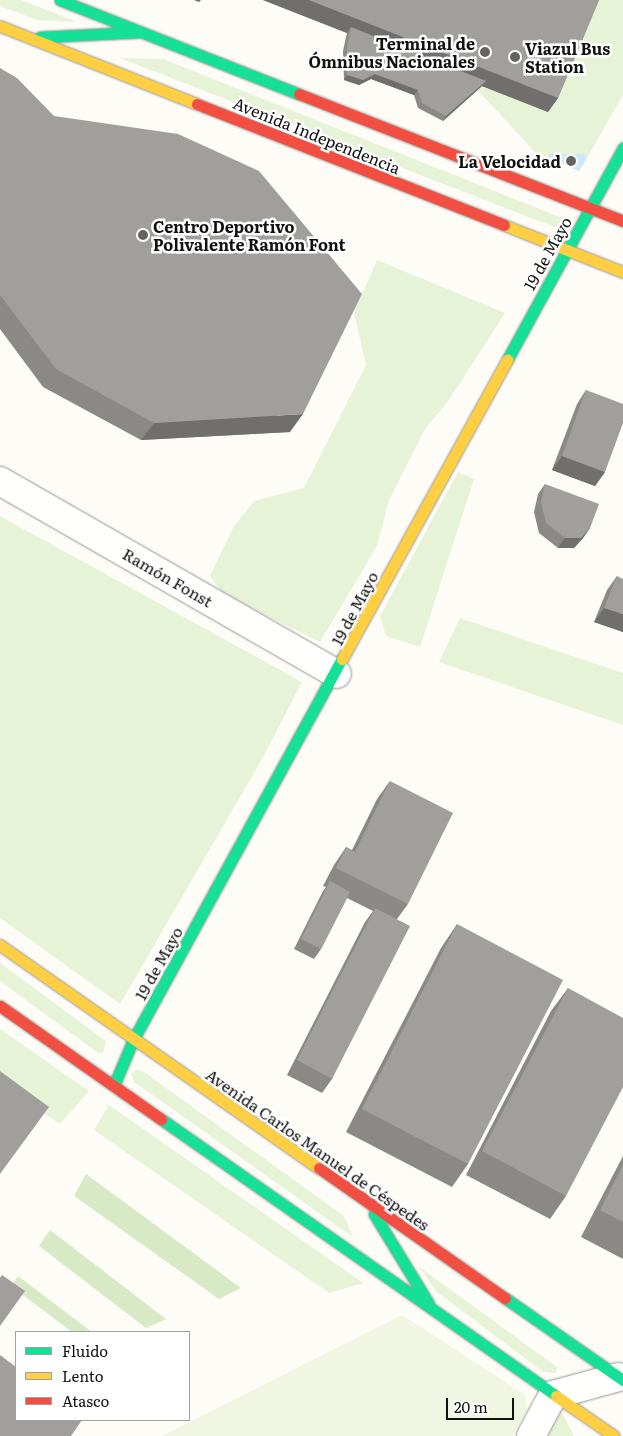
<!DOCTYPE html>
<html>
<head>
<meta charset="utf-8">
<style>
	body { margin:0 }
	#map { position:relative; width:623px; height:1436px; overflow:hidden; background:#fdfcf7; font-family:Literata,serif }
	div>[style] { position:absolute }
	.green>* { inset:0; background:#e7f3d7 }
	.forest>* { inset:0; background:#d8eac5 }
	.pitch>* { inset:0; background:#f0f6e1 }
	.water>* { inset:0; background:#cde8f7 }
	.roads { filter:drop-shadow(0 0 1px #979795) drop-shadow(0 0 1px #979795) }
	.street>* { height:28px; margin:-14px; padding:0 14px; transform-origin:14px; border-radius:14px; background:#fffffe }
	.fast>* { height:11px; margin:-5.5px; padding:0 5.5px; transform-origin:5.5px; border-radius:5.5px; background:#16e098 }
	.slow>* { height:11px; margin:-5.5px; padding:0 5.5px; transform-origin:5.5px; border-radius:5.5px; background:#ffcf43 }
	.jam>* { height:11px; margin:-5.5px; padding:0 5.5px; transform-origin:5.5px; border-radius:5.5px; background:#f24e42 }
	.wall>* { inset:0; background:#8a8986 }
	.shaded-wall>* { inset:0; background:#716f6d }
	.building>* { inset:0; background:#a19f9c }
	.dots>* { width:14px; height:14px; translate:-50% -50%; box-sizing:border-box; border:2px solid #fff; border-radius:50% }
	span { translate:-50% -50%; white-space:nowrap; text-align:center; line-height:1.15; -webkit-text-stroke:5px #fff; paint-order:stroke }
	.poi-label { font-size:16px; color:#111; font-weight:700 }
	.right { translate:-100% -50%; text-align:right }
	.left { translate:0 -50%; text-align:left }
	.street-label { font-size:16px; color:#111 }
	.legend { position:absolute; left:15px; top:1331px; width:175px; height:90px; box-sizing:border-box; background:#fff; border:1px solid #a0a0a0; margin:0; padding:6px 9px; list-style:none; font-size:15px; color:#111 }
	.legend li { display:flex; align-items:center; gap:10px; height:25px }
	.legend b { width:25px; border:1px solid #a0a0a0 }
	.scale { position:absolute; left:446px; top:1398px; width:68px; height:22px; box-sizing:border-box; border:2px solid #111; border-top:0; padding-left:6px; font-size:15px; line-height:18px; white-space:nowrap; color:#111; -webkit-text-stroke:4px #fff; paint-order:stroke }
</style>
</head>
<body>
<div id="map">
	<div class="green">
		<div style="clip-path:polygon(0 0,21px 0,77px 22px,37px 20px,0 6px)"></div>
		<div style="clip-path:polygon(596px 0,623px 0,623px 95px,587px 158px,584px 154px,549px 155px,549px 158px,535px 152px,469px 81px)"></div>
		<div style="clip-path:polygon(120px 58px,163px 59px,562px 218px,557px 228px)"></div>
		<div style="clip-path:polygon(377px 260px,505px 313px,449px 400px,425px 429px,389px 500px,377px 546px,320px 642px,223px 594px,210px 576px,233px 528px,254px 501px,304px 488px,366px 365px,354px 313px)"></div>
		<div style="clip-path:polygon(458px 472px,474px 479px,420px 647px,386px 636px,380px 616px)"></div>
		<div style="clip-path:polygon(0 516px,302px 682px,261px 761px,120px 1004px,0 918px)"></div>
		<div style="clip-path:polygon(460px 618px,623px 673px,623px 725px,439px 662px)"></div>
		<div style="clip-path:polygon(0 963px,106px 1041px,103px 1053px,98px 1053px,0 981px)"></div>
		<div style="clip-path:polygon(0 1029px,89px 1091px,60px 1124px,0 1082px)"></div>
		<div style="clip-path:polygon(136px 1070px,144px 1072px,344px 1216px,353px 1237px,134px 1082px,131px 1074px)"></div>
		<div style="clip-path:polygon(109px 1105px,363px 1283px,329px 1293px,94px 1130px)"></div>
		<div style="clip-path:polygon(418px 1266px,557px 1367px,556px 1373px,543px 1372px,437px 1292px)"></div>
		<div style="clip-path:polygon(553px 1395px,574px 1436px,531px 1436px)"></div>
	</div>
	<div class="forest">
		<div style="clip-path:polygon(86px 1174px,241px 1288px,219px 1299px,74px 1196px)"></div>
		<div style="clip-path:polygon(50px 1230px,166px 1319px,146px 1328px,39px 1246px)"></div>
		<div style="clip-path:polygon(18px 1276px,92px 1332px,72px 1332px,11px 1286px)"></div>
	</div>
	<div class="pitch">
		<div style="clip-path:polygon(402px 1315px,525px 1395px,527px 1410px,512px 1436px,162px 1436px)"></div>
	</div>
	<div class="water">
		<div style="clip-path:polygon(549px 154px,584px 154px,587px 158px,579px 171px,549px 158px)"></div>
	</div>
	<div class="roads">
		<div class="street">
			<div style="left:0;top:481px;width:388px;rotate:29.8deg"></div>
			<div style="left:531px;top:1436px;width:47px;rotate:-61.8deg"></div>
			<div style="left:553px;top:1395px;width:68px;rotate:-15.3deg"></div>
		</div>
		<div class="fast">
			<div style="left:60px;top:0;width:257px;rotate:21.5deg"></div>
			<div style="left:40px;top:37px;width:100px;rotate:-2.9deg"></div>
			<div style="left:507px;top:360px;width:242px;rotate:-61.3deg"></div>
			<div style="left:114px;top:1085px;width:49px;rotate:-67.1deg"></div>
			<div style="left:133px;top:1040px;width:435px;rotate:-61.3deg"></div>
			<div style="left:161px;top:1119px;width:482px;rotate:35deg"></div>
			<div style="left:374px;top:1214px;width:105px;rotate:58.6deg"></div>
			<div style="left:505px;top:1298px;width:144px;rotate:34.8deg"></div>
		</div>
		<div class="slow">
			<div style="left:0;top:26px;width:212px;rotate:21.6deg"></div>
			<div style="left:504px;top:225px;width:128px;rotate:21.6deg"></div>
			<div style="left:342px;top:659px;width:342px;rotate:-61.1deg"></div>
			<div style="left:0;top:945px;width:389px;rotate:35deg"></div>
			<div style="left:556px;top:1396px;width:70px;rotate:34.6deg"></div>
		</div>
		<div class="jam">
			<div style="left:299px;top:94px;width:348px;rotate:21.4deg"></div>
			<div style="left:197px;top:104px;width:330px;rotate:21.5deg"></div>
			<div style="left:0;top:1006px;width:197px;rotate:35.1deg"></div>
			<div style="left:319px;top:1168px;width:227px;rotate:35deg"></div>
		</div>
	</div>
	<div class="wall">
		<div style="clip-path:polygon(263px 0,599px 0,558px 98px,548px 112px,482px 86px,443px 121px,418px 108px,414px 95px,371px 79px,359px 85px,344px 80px,343px 51px,347px 33px)"></div>
		<div style="clip-path:polygon(0 68px,290px 432px,141px 440px,43px 387px,0 329px)"></div>
		<div style="clip-path:polygon(586px 390px,605px 472px,595px 486px,552px 470px,577px 404px)"></div>
		<div style="clip-path:polygon(545px 484px,590px 528px,583px 538px,574px 548px,558px 548px,539px 533px,534px 512px,538px 494px)"></div>
		<div style="clip-path:polygon(617px 576px,623px 632px,594px 622px,607px 590px)"></div>
		<div style="clip-path:polygon(390px 781px,408px 904px,397px 919px,332px 1079px,322px 1093px,287px 1075px,365px 922px,373px 911px,347px 898px,321px 949px,314px 959px,294px 949px,323px 891px,326px 887px,323px 886px,334px 865px,346px 847px,352px 850px,377px 799px)"></div>
		<div style="clip-path:polygon(457px 924px,468px 1164px,452px 1187px,346px 1132px,441px 948px)"></div>
		<div style="clip-path:polygon(568px 988px,566px 1196px,550px 1219px,466px 1175px,551px 1011px)"></div>
		<div style="clip-path:polygon(623px 1156px,623px 1259px,581px 1237px)"></div>
	</div>
	<div class="shaded-wall">
		<div style="clip-path:polygon(194px 0,201px 0,199px 2px)"></div>
		<div style="clip-path:polygon(263px 0,309px 0,558px 98px,548px 112px,482px 86px,443px 121px,446px 116px,351px 27px,347px 33px)"></div>
		<div style="clip-path:polygon(375px 74px,418px 90px,414px 95px,371px 79px,359px 85px,344px 80px,347px 75px)"></div>
		<div style="clip-path:polygon(303px 414px,290px 432px,141px 440px,154px 423px)"></div>
		<div style="clip-path:polygon(562px 456px,605px 472px,595px 486px,552px 470px)"></div>
		<div style="clip-path:polygon(590px 528px,583px 538px,574px 548px,558px 548px,565px 538px)"></div>
		<div style="clip-path:polygon(604px 608px,623px 614px,623px 632px,594px 622px)"></div>
	</div>
	<div class="building">
		<div style="clip-path:polygon(309px 0,599px 0,558px 98px)"></div>
		<div style="clip-path:polygon(351px 27px,486px 81px,446px 116px,422px 103px,418px 90px,375px 74px,363px 80px,347px 75px,347px 46px)"></div>
		<div style="clip-path:polygon(0 68px,17px 78px,54px 116px,178px 134px,259px 171px,362px 294px,303px 414px,154px 423px,56px 369px,0 295px)"></div>
		<div style="clip-path:polygon(586px 390px,623px 404px,623px 423px,605px 472px,562px 456px)"></div>
		<div style="clip-path:polygon(545px 484px,599px 504px,590px 528px,581px 538px,565px 538px,546px 523px,541px 502px)"></div>
		<div style="clip-path:polygon(617px 576px,623px 579px,623px 614px,604px 608px)"></div>
		<div style="clip-path:polygon(390px 781px,453px 813px,408px 904px,336px 868px,346px 847px,355px 852px)"></div>
		<div style="clip-path:polygon(330px 881px,350px 892px,321px 949px,301px 939px)"></div>
		<div style="clip-path:polygon(375px 908px,410px 926px,332px 1079px,297px 1060px)"></div>
		<div style="clip-path:polygon(457px 924px,563px 980px,468px 1164px,362px 1109px)"></div>
		<div style="clip-path:polygon(568px 988px,623px 1018px,623px 1087px,566px 1196px,482px 1151px)"></div>
		<div style="clip-path:polygon(0 1071px,49px 1107px,0 1174px)"></div>
		<div style="clip-path:polygon(623px 1165px,623px 1222px,600px 1210px)"></div>
		<div style="clip-path:polygon(2px 1275px,25px 1291px,0 1326px,0 1278px)"></div>
		<div style="clip-path:polygon(0 1355px,16px 1367px,16px 1420px,82px 1420px,71px 1436px,0 1436px)"></div>
	</div>
	<div class="dots">
		<div style="left:485px;top:52px;background:#646362"></div>
		<div style="left:515px;top:57px;background:#646362"></div>
		<div style="left:571px;top:161px;background:#646362"></div>
		<div style="left:143px;top:235px;background:#646362"></div>
	</div>
	<div class="poi-label">
		<span class="right" style="left:475px;top:52px">Terminal de<br>Ómnibus Nacionales</span>
		<span class="left" style="left:525px;top:57px">Viazul Bus<br>Station</span>
		<span class="right" style="left:561px;top:161px">La Velocidad</span>
		<span class="left" style="left:153px;top:235px">Centro Deportivo<br>Polivalente Ramón Font</span>
	</div>
	<div class="street-label">
		<span style="left:317px;top:135px;rotate:22deg">Avenida Independencia</span>
		<span style="left:547px;top:253px;rotate:-61deg">19 de Mayo</span>
		<span style="left:168px;top:577px;rotate:30deg">Ramón Fonst</span>
		<span style="left:354px;top:608px;rotate:-62deg">19 de Mayo</span>
		<span style="left:158px;top:963px;rotate:-61deg">19 de Mayo</span>
		<span style="left:318px;top:1149px;rotate:35deg">Avenida Carlos Manuel de Céspedes</span>
	</div>
	<ul class="legend">
	<li><b style="height:6px;background:#16e098"></b>Fluido</li>
	<li><b style="height:6px;background:#ffcf43"></b>Lento</li>
	<li><b style="height:6px;background:#f24e42"></b>Atasco</li>
	</ul>
	<div class="scale">20 m</div>
</div>
</body>
</html>
